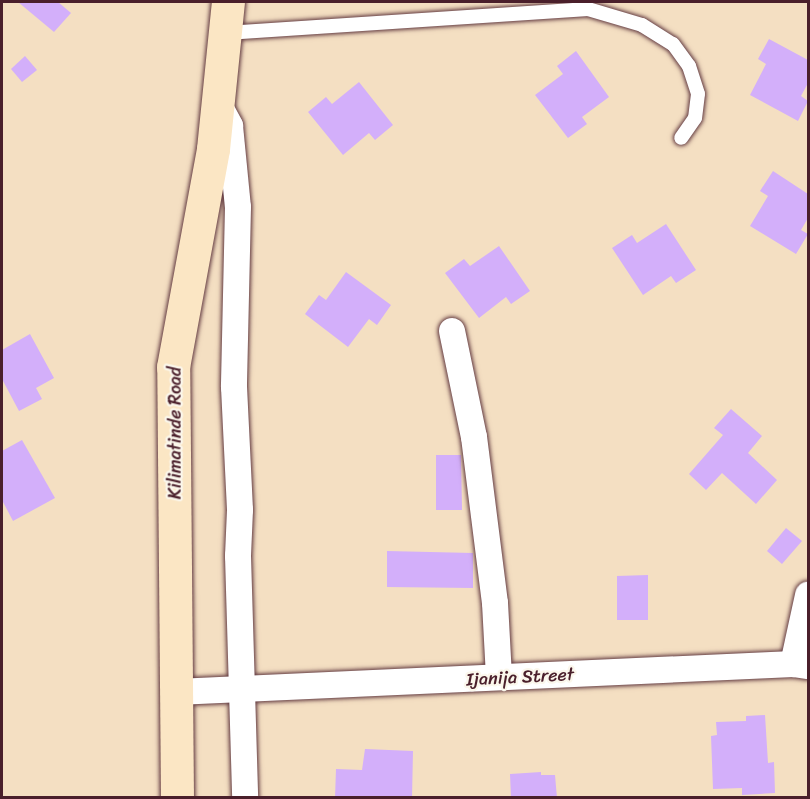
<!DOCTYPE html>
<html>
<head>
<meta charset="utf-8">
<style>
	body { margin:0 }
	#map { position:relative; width:810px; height:799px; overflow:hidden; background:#f4dfc2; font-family:Sriracha,sans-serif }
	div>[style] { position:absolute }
	.building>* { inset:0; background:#d3affa }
	.roads { filter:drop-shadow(0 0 2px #643c42) drop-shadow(0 0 2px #643c42) }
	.lane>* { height:14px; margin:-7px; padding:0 7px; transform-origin:7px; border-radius:7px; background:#fff }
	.street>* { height:26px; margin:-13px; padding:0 13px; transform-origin:13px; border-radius:13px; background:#fff }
	.secondary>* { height:33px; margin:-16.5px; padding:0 16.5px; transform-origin:16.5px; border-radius:16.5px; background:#fbe6c4 }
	span { translate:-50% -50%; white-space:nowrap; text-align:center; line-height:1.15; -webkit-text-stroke:4.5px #fbf7ec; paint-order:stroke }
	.street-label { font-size:18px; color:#4a1f2b }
	.frame { position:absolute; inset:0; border:3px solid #4a1f2b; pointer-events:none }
</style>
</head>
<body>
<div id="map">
	<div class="building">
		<div style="clip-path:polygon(18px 2px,58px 2px,71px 13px,54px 32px)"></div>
		<div style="clip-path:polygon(769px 39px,808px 60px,808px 83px,801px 96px,808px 101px,798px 121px,750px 95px,766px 64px,758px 59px)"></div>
		<div style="clip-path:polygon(576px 51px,609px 97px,582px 117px,587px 124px,568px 138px,535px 95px,563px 74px,557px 66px)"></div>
		<div style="clip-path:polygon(25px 56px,37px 70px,22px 82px,11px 69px)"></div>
		<div style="clip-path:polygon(359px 82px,393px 125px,375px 140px,369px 133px,343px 155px,308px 112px,326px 97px,332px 104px)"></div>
		<div style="clip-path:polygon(773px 171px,808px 194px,808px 218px,801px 230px,808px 234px,796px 254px,750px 226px,768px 196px,760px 191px)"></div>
		<div style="clip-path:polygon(666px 224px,696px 270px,676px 283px,671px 276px,643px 295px,612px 248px,632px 235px,637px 243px)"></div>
		<div style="clip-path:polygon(499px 246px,530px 291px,511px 304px,506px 297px,479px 318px,445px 273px,464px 259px,470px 266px)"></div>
		<div style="clip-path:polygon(346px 272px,391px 305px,377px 325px,369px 319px,348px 347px,305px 314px,319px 295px,326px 300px)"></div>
		<div style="clip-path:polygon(30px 334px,54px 378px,36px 388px,42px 399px,19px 411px,2px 379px,2px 350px)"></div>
		<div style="clip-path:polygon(731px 409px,762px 436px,748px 453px,777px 480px,756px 504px,722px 473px,706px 490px,689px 474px,723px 435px,714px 428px)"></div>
		<div style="clip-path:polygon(22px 440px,55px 498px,13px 521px,2px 500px,2px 451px)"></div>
		<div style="clip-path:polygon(436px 455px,461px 455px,462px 510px,436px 510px)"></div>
		<div style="clip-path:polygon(786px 528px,802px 541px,782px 564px,767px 551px)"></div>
		<div style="clip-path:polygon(387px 551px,473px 553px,473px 588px,387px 587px)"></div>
		<div style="clip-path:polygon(648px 575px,648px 620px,617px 620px,617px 576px)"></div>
		<div style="clip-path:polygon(765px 715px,768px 763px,774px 762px,775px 793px,742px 795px,742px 788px,713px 789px,711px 736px,717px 735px,716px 722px,746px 721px,746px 716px)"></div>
		<div style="clip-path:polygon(365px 749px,413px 751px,412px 798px,335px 798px,336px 769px,362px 770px)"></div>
		<div style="clip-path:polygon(541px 772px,541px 775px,555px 775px,557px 798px,511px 798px,510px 774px)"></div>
	</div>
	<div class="roads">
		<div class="lane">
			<div style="left:226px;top:33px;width:363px;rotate:-3.8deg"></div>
			<div style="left:588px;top:9px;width:56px;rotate:16.5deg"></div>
			<div style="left:642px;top:25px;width:36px;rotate:32deg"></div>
			<div style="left:673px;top:44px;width:27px;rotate:54deg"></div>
			<div style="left:689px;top:66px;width:29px;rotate:72deg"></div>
			<div style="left:698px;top:94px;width:24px;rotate:97deg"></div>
			<div style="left:695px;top:118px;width:24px;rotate:125deg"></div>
		</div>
		<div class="street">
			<div style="left:218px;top:103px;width:26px;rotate:62deg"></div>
			<div style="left:230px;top:126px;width:81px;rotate:84.4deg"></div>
			<div style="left:238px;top:207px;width:180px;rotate:91.3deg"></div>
			<div style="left:234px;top:387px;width:123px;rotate:87.2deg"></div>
			<div style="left:240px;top:510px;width:46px;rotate:92.5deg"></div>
			<div style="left:238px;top:556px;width:242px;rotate:88.3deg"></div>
			<div style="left:452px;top:331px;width:108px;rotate:78.3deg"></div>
			<div style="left:474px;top:437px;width:167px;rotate:82.8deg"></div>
			<div style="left:495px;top:603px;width:74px;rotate:86.9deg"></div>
			<div style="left:793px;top:664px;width:71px;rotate:-77.7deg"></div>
			<div style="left:176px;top:692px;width:618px;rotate:-2.6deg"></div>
			<div style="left:793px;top:664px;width:15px;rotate:8deg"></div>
		</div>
		<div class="secondary">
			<div style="left:177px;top:798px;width:431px;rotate:-90.5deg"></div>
			<div style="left:173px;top:367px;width:222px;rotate:-79.6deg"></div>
			<div style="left:213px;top:149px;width:148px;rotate:-84.2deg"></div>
		</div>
	</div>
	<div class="street-label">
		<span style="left:175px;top:433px;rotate:-90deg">Kilimatinde Road</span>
		<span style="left:520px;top:677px;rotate:-3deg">Ijanija Street</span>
	</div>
	<div class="frame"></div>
</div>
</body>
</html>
